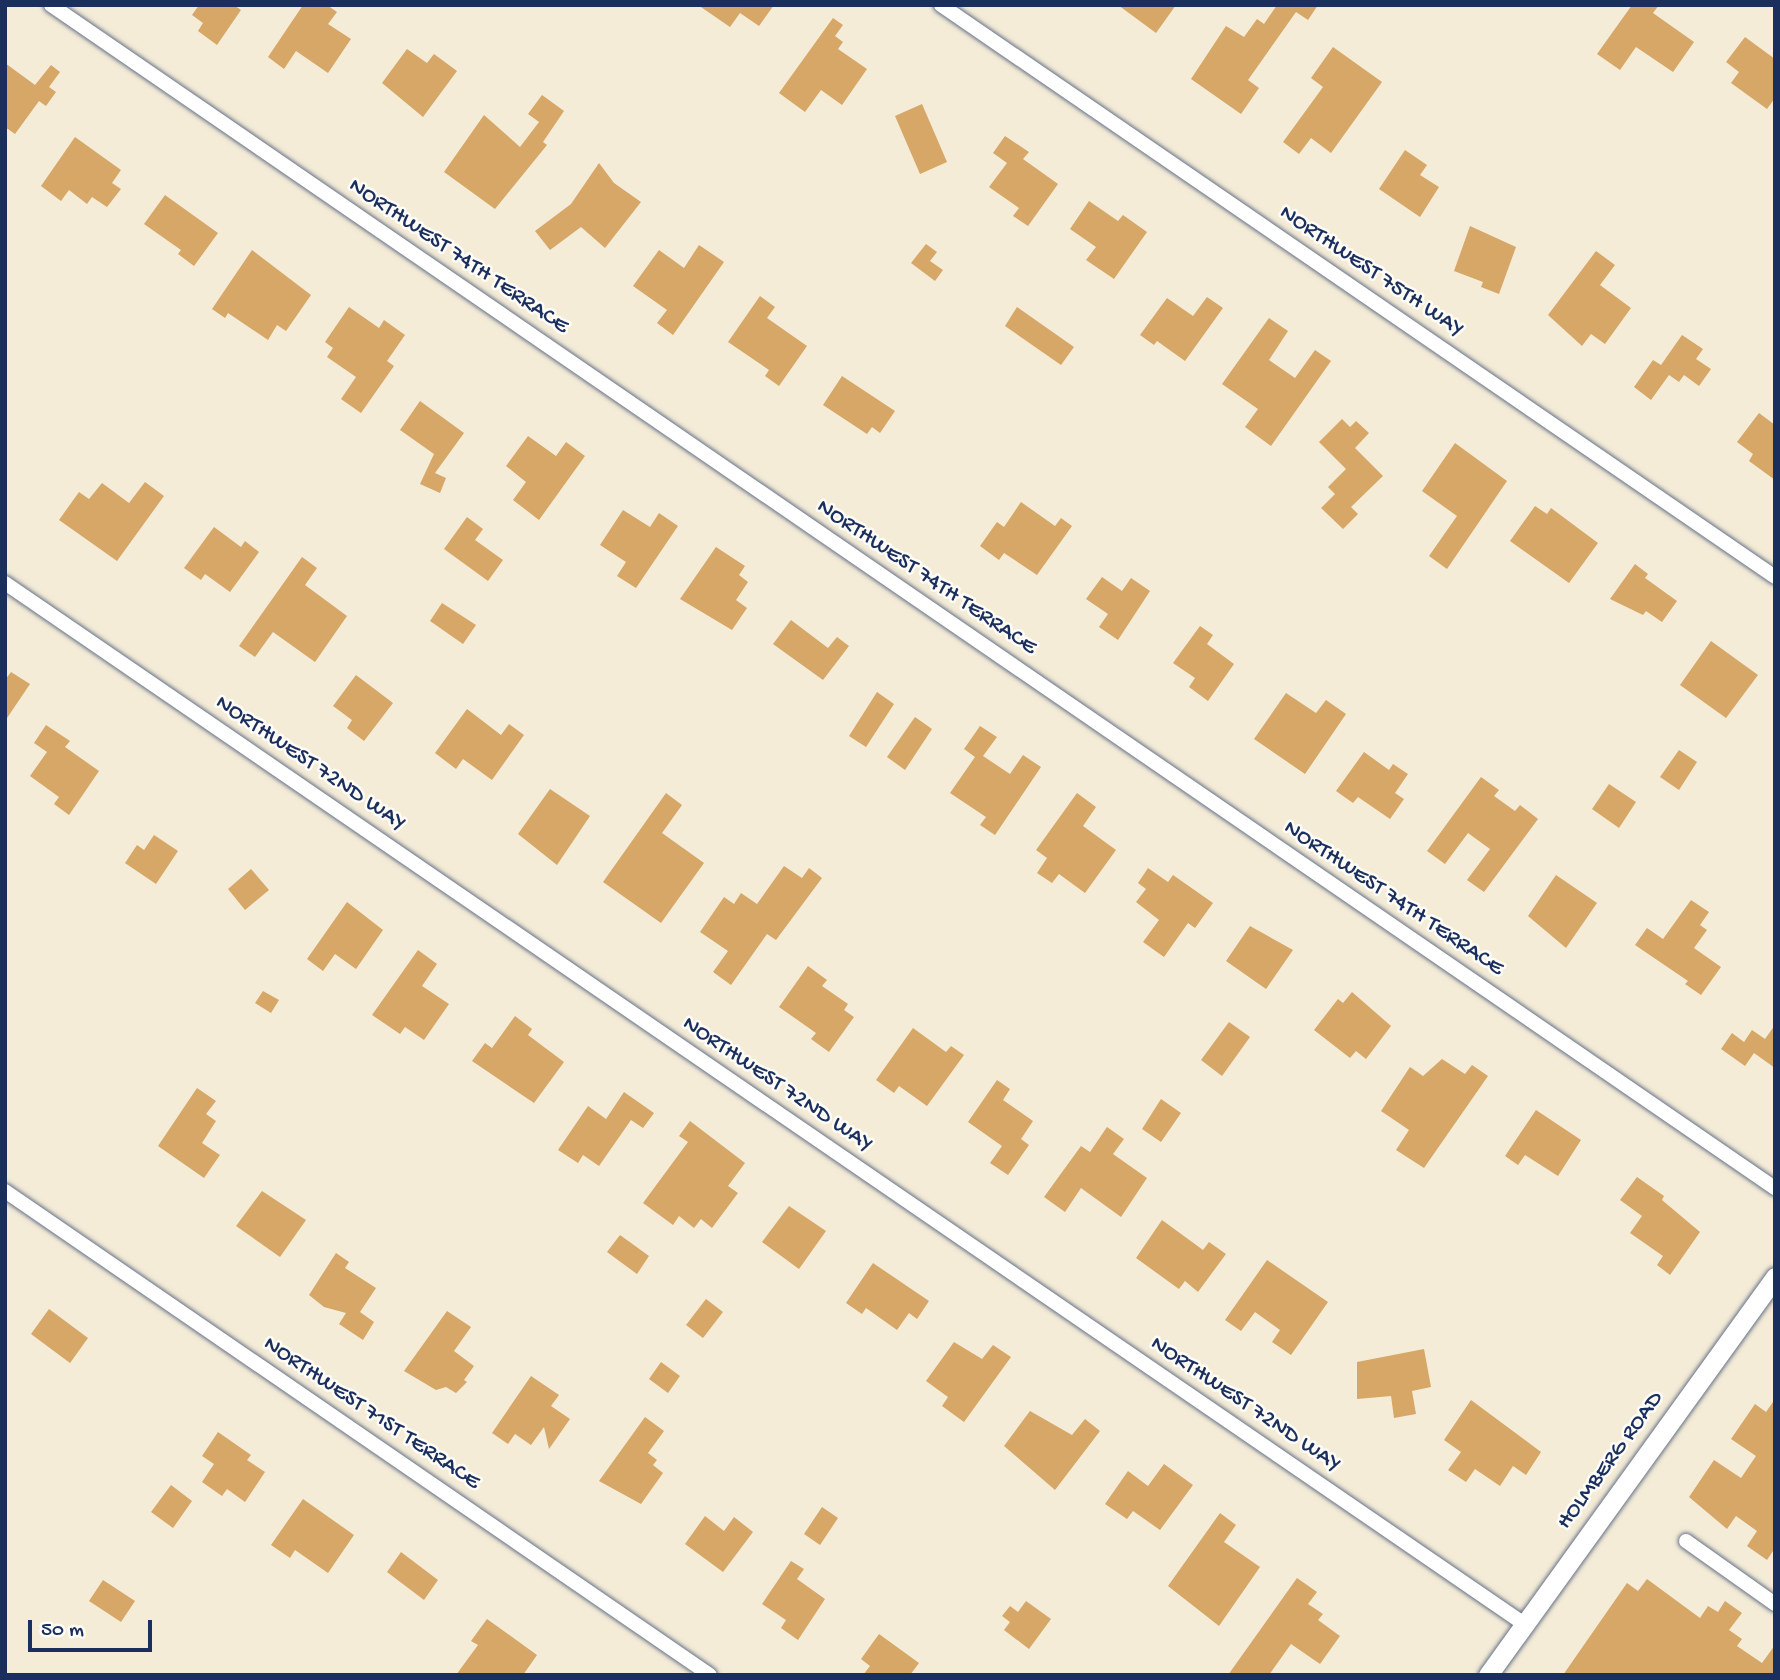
<!DOCTYPE html>
<html>
<head>
<meta charset="utf-8">
<style>
	body { margin:0 }
	#map { position:relative; width:1780px; height:1680px; overflow:hidden; background:#f4ecd7; font-family:"Gochi Hand",sans-serif }
	div>[style] { position:absolute }
	.building>* { inset:0; background:#d6a767 }
	.roads { filter:drop-shadow(0 0 2px #677188) drop-shadow(0 0 2px #677188) }
	.street>* { height:14px; margin:-7px; padding:0 7px; transform-origin:7px; border-radius:7px; background:#fff }
	.secondary>* { height:19px; margin:-9.5px; padding:0 9.5px; transform-origin:9.5px; border-radius:9.5px; background:#fff }
	span { translate:-50% -50%; white-space:nowrap; text-align:center; line-height:1.15; -webkit-text-stroke:5px #fdfcf7; paint-order:stroke }
	.street-label { font-size:23px; color:#1b2f5e }
	.frame { position:absolute; inset:0; border:7px solid #1b2f5e; pointer-events:none }
	.scale { position:absolute; left:28px; top:1620px; width:124px; height:32px; box-sizing:border-box; border:4px solid #1b2f5e; border-top:0; padding-left:9px; font-size:21px; line-height:24px; white-space:nowrap; color:#1b2f5e; -webkit-text-stroke:5px #fdfcf7; paint-order:stroke }
</style>
</head>
<body>
<div id="map">
	<div class="building">
		<div style="clip-path:polygon(199px 5px,234px 5px,241px 10px,217px 45px,198px 31px,203px 23px,192px 15px)"></div>
		<div style="clip-path:polygon(303px 5px,327px 5px,337px 12px,328px 24px,351px 39px,328px 73px,296px 51px,284px 69px,268px 57px)"></div>
		<div style="clip-path:polygon(698px 5px,774px 5px,759px 26px,740px 13px,730px 27px)"></div>
		<div style="clip-path:polygon(1118px 5px,1176px 5px,1156px 33px)"></div>
		<div style="clip-path:polygon(1277px 5px,1318px 5px,1308px 20px,1296px 12px,1248px 80px,1259px 88px,1241px 114px,1191px 79px,1226px 26px,1244px 37px,1257px 19px,1264px 24px)"></div>
		<div style="clip-path:polygon(1632px 5px,1659px 5px,1653px 13px,1694px 42px,1673px 72px,1636px 47px,1620px 70px,1597px 54px)"></div>
		<div style="clip-path:polygon(833px 18px,843px 25px,835px 36px,843px 42px,838px 49px,867px 69px,842px 105px,821px 90px,805px 112px,779px 93px)"></div>
		<div style="clip-path:polygon(1745px 37px,1775px 59px,1775px 98px,1767px 109px,1731px 83px,1739px 72px,1726px 62px)"></div>
		<div style="clip-path:polygon(1333px 47px,1382px 82px,1331px 153px,1311px 138px,1299px 154px,1283px 142px,1323px 87px,1311px 78px)"></div>
		<div style="clip-path:polygon(407px 49px,427px 63px,434px 54px,457px 71px,423px 117px,382px 83px)"></div>
		<div style="clip-path:polygon(5px 63px,35px 85px,51px 65px,60px 72px,49px 87px,56px 92px,46px 106px,39px 101px,15px 134px,5px 127px)"></div>
		<div style="clip-path:polygon(542px 95px,564px 111px,543px 142px,547px 145px,495px 209px,444px 172px,484px 115px,520px 147px,539px 122px,528px 114px)"></div>
		<div style="clip-path:polygon(922px 104px,947px 162px,920px 174px,895px 116px)"></div>
		<div style="clip-path:polygon(1005px 136px,1029px 152px,1023px 159px,1058px 184px,1028px 226px,1013px 216px,1019px 208px,989px 187px,1007px 163px,993px 153px)"></div>
		<div style="clip-path:polygon(75px 137px,121px 170px,112px 183px,121px 189px,107px 207px,92px 197px,87px 204px,69px 190px,61px 201px,41px 186px)"></div>
		<div style="clip-path:polygon(1405px 150px,1427px 165px,1420px 175px,1439px 187px,1420px 217px,1379px 189px)"></div>
		<div style="clip-path:polygon(599px 163px,614px 183px,641px 202px,605px 248px,581px 227px,550px 250px,535px 231px,571px 204px)"></div>
		<div style="clip-path:polygon(165px 195px,218px 233px,194px 266px,178px 254px,181px 250px,144px 224px)"></div>
		<div style="clip-path:polygon(1089px 201px,1118px 221px,1123px 215px,1147px 232px,1114px 279px,1086px 260px,1096px 247px,1070px 229px)"></div>
		<div style="clip-path:polygon(1470px 226px,1516px 247px,1499px 294px,1481px 287px,1483px 282px,1454px 271px)"></div>
		<div style="clip-path:polygon(926px 244px,937px 252px,930px 261px,943px 270px,935px 281px,911px 263px)"></div>
		<div style="clip-path:polygon(699px 245px,724px 262px,673px 335px,657px 323px,667px 310px,633px 286px,659px 250px,684px 268px)"></div>
		<div style="clip-path:polygon(252px 250px,311px 295px,286px 331px,277px 325px,268px 340px,228px 313px,225px 318px,212px 309px)"></div>
		<div style="clip-path:polygon(1596px 251px,1615px 265px,1600px 285px,1631px 308px,1605px 344px,1591px 334px,1582px 346px,1548px 315px)"></div>
		<div style="clip-path:polygon(760px 296px,775px 307px,767px 318px,807px 346px,779px 386px,765px 376px,769px 370px,728px 342px)"></div>
		<div style="clip-path:polygon(1207px 297px,1223px 308px,1185px 361px,1157px 341px,1154px 345px,1140px 335px,1167px 298px,1193px 316px)"></div>
		<div style="clip-path:polygon(349px 307px,379px 328px,384px 320px,405px 335px,387px 361px,394px 366px,361px 413px,341px 399px,356px 377px,327px 357px,333px 348px,325px 342px)"></div>
		<div style="clip-path:polygon(1017px 307px,1074px 347px,1061px 365px,1005px 326px)"></div>
		<div style="clip-path:polygon(1269px 318px,1288px 331px,1269px 360px,1295px 378px,1315px 350px,1331px 361px,1271px 446px,1245px 427px,1258px 409px,1222px 384px)"></div>
		<div style="clip-path:polygon(1682px 335px,1703px 349px,1696px 359px,1711px 369px,1699px 386px,1684px 375px,1679px 382px,1669px 375px,1651px 400px,1634px 387px,1653px 360px,1661px 365px)"></div>
		<div style="clip-path:polygon(842px 376px,895px 411px,880px 433px,872px 427px,867px 434px,823px 405px)"></div>
		<div style="clip-path:polygon(420px 401px,464px 433px,435px 473px,446px 478px,440px 493px,420px 484px,434px 454px,400px 430px)"></div>
		<div style="clip-path:polygon(1759px 413px,1775px 425px,1775px 480px,1749px 461px,1753px 454px,1737px 442px)"></div>
		<div style="clip-path:polygon(1342px 419px,1350px 427px,1356px 421px,1369px 433px,1355px 448px,1383px 476px,1351px 507px,1358px 514px,1343px 529px,1321px 508px,1335px 494px,1328px 487px,1346px 469px,1319px 442px)"></div>
		<div style="clip-path:polygon(528px 436px,556px 456px,566px 442px,585px 456px,539px 520px,513px 500px,526px 482px,506px 466px)"></div>
		<div style="clip-path:polygon(1455px 443px,1507px 481px,1447px 569px,1429px 556px,1457px 516px,1422px 491px)"></div>
		<div style="clip-path:polygon(145px 482px,164px 496px,117px 561px,59px 520px,79px 492px,89px 499px,102px 483px,129px 503px)"></div>
		<div style="clip-path:polygon(1021px 502px,1055px 526px,1061px 518px,1072px 526px,1037px 575px,1004px 553px,999px 560px,980px 546px,997px 522px,1004px 527px)"></div>
		<div style="clip-path:polygon(1535px 506px,1547px 514px,1551px 508px,1598px 543px,1569px 583px,1510px 541px)"></div>
		<div style="clip-path:polygon(623px 510px,650px 527px,659px 513px,678px 526px,636px 588px,617px 576px,626px 562px,600px 545px)"></div>
		<div style="clip-path:polygon(467px 517px,483px 529px,475px 540px,503px 560px,488px 581px,444px 549px)"></div>
		<div style="clip-path:polygon(214px 527px,241px 547px,245px 541px,259px 552px,230px 592px,205px 574px,201px 580px,184px 568px)"></div>
		<div style="clip-path:polygon(716px 547px,745px 566px,739px 575px,748px 582px,736px 600px,747px 608px,732px 630px,680px 599px)"></div>
		<div style="clip-path:polygon(302px 557px,317px 568px,305px 585px,347px 616px,315px 662px,273px 632px,255px 657px,239px 646px)"></div>
		<div style="clip-path:polygon(1635px 564px,1648px 574px,1645px 578px,1677px 601px,1662px 622px,1646px 611px,1643px 615px,1610px 599px)"></div>
		<div style="clip-path:polygon(1102px 577px,1122px 591px,1131px 578px,1150px 591px,1118px 640px,1099px 627px,1108px 614px,1086px 599px)"></div>
		<div style="clip-path:polygon(442px 603px,476px 625px,463px 644px,430px 621px)"></div>
		<div style="clip-path:polygon(791px 620px,828px 648px,837px 637px,849px 646px,823px 680px,773px 644px)"></div>
		<div style="clip-path:polygon(1200px 626px,1213px 635px,1207px 644px,1234px 664px,1208px 701px,1189px 687px,1195px 678px,1173px 663px)"></div>
		<div style="clip-path:polygon(1711px 641px,1758px 675px,1726px 718px,1680px 685px)"></div>
		<div style="clip-path:polygon(11px 672px,30px 684px,5px 721px,5px 680px)"></div>
		<div style="clip-path:polygon(356px 675px,393px 703px,364px 741px,347px 728px,352px 720px,333px 706px)"></div>
		<div style="clip-path:polygon(877px 692px,894px 704px,866px 747px,849px 736px)"></div>
		<div style="clip-path:polygon(1286px 693px,1316px 713px,1326px 700px,1346px 714px,1305px 774px,1254px 739px)"></div>
		<div style="clip-path:polygon(467px 709px,501px 735px,509px 724px,524px 735px,492px 780px,463px 759px,456px 769px,435px 753px)"></div>
		<div style="clip-path:polygon(915px 717px,932px 729px,905px 770px,887px 757px)"></div>
		<div style="clip-path:polygon(46px 725px,70px 741px,65px 747px,99px 771px,69px 815px,54px 804px,59px 797px,30px 776px,47px 752px,34px 743px)"></div>
		<div style="clip-path:polygon(980px 726px,997px 737px,983px 756px,1010px 774px,1023px 755px,1041px 767px,995px 835px,980px 825px,986px 817px,950px 793px,975px 757px,964px 749px)"></div>
		<div style="clip-path:polygon(1679px 750px,1697px 762px,1679px 790px,1660px 777px)"></div>
		<div style="clip-path:polygon(1364px 752px,1389px 770px,1393px 764px,1408px 774px,1395px 793px,1404px 799px,1390px 819px,1358px 797px,1353px 803px,1336px 791px)"></div>
		<div style="clip-path:polygon(1481px 777px,1499px 790px,1494px 796px,1515px 811px,1520px 805px,1538px 819px,1484px 892px,1467px 880px,1490px 849px,1468px 833px,1445px 864px,1427px 851px)"></div>
		<div style="clip-path:polygon(1609px 784px,1636px 802px,1619px 828px,1592px 809px)"></div>
		<div style="clip-path:polygon(550px 789px,590px 816px,557px 865px,518px 834px)"></div>
		<div style="clip-path:polygon(666px 793px,682px 805px,662px 833px,704px 863px,661px 923px,603px 882px)"></div>
		<div style="clip-path:polygon(1077px 793px,1096px 807px,1083px 826px,1116px 850px,1085px 893px,1059px 874px,1052px 883px,1037px 873px,1047px 858px,1036px 850px)"></div>
		<div style="clip-path:polygon(154px 835px,178px 851px,156px 884px,125px 863px,137px 845px,144px 850px)"></div>
		<div style="clip-path:polygon(784px 866px,802px 878px,809px 868px,822px 878px,776px 940px,767px 934px,731px 985px,713px 972px,728px 951px,700px 932px,724px 897px,734px 904px,741px 893px,757px 904px)"></div>
		<div style="clip-path:polygon(1148px 868px,1168px 882px,1173px 875px,1213px 903px,1195px 928px,1188px 923px,1164px 957px,1143px 942px,1159px 920px,1136px 902px,1146px 889px,1138px 883px)"></div>
		<div style="clip-path:polygon(251px 869px,269px 890px,245px 910px,228px 889px)"></div>
		<div style="clip-path:polygon(1556px 875px,1597px 903px,1566px 948px,1528px 916px)"></div>
		<div style="clip-path:polygon(1691px 900px,1709px 912px,1700px 925px,1707px 930px,1694px 948px,1721px 967px,1701px 995px,1685px 984px,1688px 981px,1635px 945px,1647px 928px,1663px 939px)"></div>
		<div style="clip-path:polygon(347px 902px,383px 930px,356px 969px,335px 954px,323px 971px,307px 959px)"></div>
		<div style="clip-path:polygon(1250px 926px,1293px 950px,1266px 989px,1226px 961px)"></div>
		<div style="clip-path:polygon(418px 950px,437px 964px,422px 986px,449px 1004px,424px 1040px,405px 1027px,400px 1034px,372px 1015px)"></div>
		<div style="clip-path:polygon(808px 966px,827px 980px,822px 986px,848px 1004px,844px 1010px,854px 1017px,829px 1052px,811px 1039px,816px 1033px,779px 1007px)"></div>
		<div style="clip-path:polygon(263px 991px,279px 1000px,271px 1013px,255px 1003px)"></div>
		<div style="clip-path:polygon(1352px 992px,1391px 1026px,1366px 1059px,1356px 1051px,1350px 1058px,1314px 1030px,1338px 999px,1343px 1003px)"></div>
		<div style="clip-path:polygon(515px 1016px,532px 1029px,528px 1035px,564px 1062px,534px 1103px,472px 1061px,485px 1043px,492px 1048px)"></div>
		<div style="clip-path:polygon(1229px 1022px,1250px 1037px,1222px 1076px,1201px 1060px)"></div>
		<div style="clip-path:polygon(1775px 1025px,1775px 1068px,1754px 1053px,1745px 1066px,1721px 1049px,1732px 1033px,1744px 1042px,1752px 1030px,1765px 1039px)"></div>
		<div style="clip-path:polygon(913px 1028px,946px 1052px,951px 1046px,964px 1055px,927px 1106px,899px 1086px,894px 1093px,876px 1080px)"></div>
		<div style="clip-path:polygon(1442px 1059px,1465px 1074px,1472px 1065px,1488px 1076px,1424px 1168px,1396px 1150px,1409px 1130px,1381px 1111px,1410px 1067px,1423px 1076px)"></div>
		<div style="clip-path:polygon(997px 1080px,1010px 1089px,1003px 1100px,1033px 1121px,1021px 1139px,1029px 1145px,1008px 1175px,990px 1163px,1002px 1146px,968px 1122px)"></div>
		<div style="clip-path:polygon(197px 1088px,216px 1101px,206px 1114px,216px 1121px,202px 1143px,220px 1155px,204px 1178px,158px 1146px)"></div>
		<div style="clip-path:polygon(624px 1092px,654px 1113px,643px 1128px,631px 1120px,599px 1166px,583px 1155px,578px 1163px,558px 1150px,588px 1106px,606px 1119px)"></div>
		<div style="clip-path:polygon(1161px 1099px,1181px 1113px,1161px 1142px,1142px 1129px)"></div>
		<div style="clip-path:polygon(1536px 1110px,1581px 1140px,1558px 1176px,1525px 1155px,1518px 1165px,1505px 1156px)"></div>
		<div style="clip-path:polygon(690px 1121px,745px 1163px,728px 1186px,738px 1193px,712px 1228px,701px 1219px,694px 1228px,679px 1216px,673px 1225px,643px 1203px,688px 1142px,679px 1136px)"></div>
		<div style="clip-path:polygon(1107px 1127px,1124px 1139px,1113px 1154px,1147px 1178px,1121px 1217px,1081px 1188px,1065px 1212px,1044px 1197px,1081px 1146px,1090px 1152px)"></div>
		<div style="clip-path:polygon(1637px 1177px,1664px 1196px,1662px 1200px,1700px 1232px,1670px 1275px,1657px 1265px,1663px 1256px,1630px 1233px,1642px 1216px,1620px 1200px)"></div>
		<div style="clip-path:polygon(262px 1191px,306px 1220px,280px 1257px,236px 1226px)"></div>
		<div style="clip-path:polygon(789px 1206px,826px 1231px,799px 1269px,762px 1242px)"></div>
		<div style="clip-path:polygon(1162px 1220px,1203px 1250px,1209px 1242px,1226px 1254px,1198px 1292px,1185px 1281px,1179px 1289px,1136px 1258px)"></div>
		<div style="clip-path:polygon(620px 1235px,649px 1256px,637px 1274px,607px 1252px)"></div>
		<div style="clip-path:polygon(336px 1253px,349px 1262px,345px 1268px,376px 1288px,360px 1312px,374px 1322px,363px 1340px,339px 1324px,346px 1313px,324px 1307px,309px 1295px)"></div>
		<div style="clip-path:polygon(1267px 1260px,1328px 1302px,1291px 1355px,1272px 1342px,1280px 1330px,1255px 1312px,1241px 1331px,1225px 1320px)"></div>
		<div style="clip-path:polygon(873px 1263px,929px 1301px,917px 1319px,909px 1313px,897px 1330px,866px 1308px,862px 1314px,846px 1303px)"></div>
		<div style="clip-path:polygon(706px 1299px,723px 1312px,703px 1338px,686px 1325px)"></div>
		<div style="clip-path:polygon(49px 1309px,88px 1338px,70px 1363px,31px 1334px)"></div>
		<div style="clip-path:polygon(447px 1311px,471px 1327px,454px 1351px,474px 1366px,464px 1380px,467px 1382px,456px 1393px,446px 1387px,436px 1390px,404px 1371px)"></div>
		<div style="clip-path:polygon(954px 1342px,982px 1359px,993px 1345px,1011px 1357px,964px 1422px,942px 1406px,948px 1397px,926px 1381px)"></div>
		<div style="clip-path:polygon(1424px 1349px,1431px 1387px,1412px 1391px,1416px 1414px,1394px 1418px,1391px 1396px,1357px 1399px,1357px 1362px)"></div>
		<div style="clip-path:polygon(661px 1362px,680px 1376px,668px 1393px,649px 1379px)"></div>
		<div style="clip-path:polygon(531px 1376px,559px 1395px,551px 1406px,570px 1419px,549px 1449px,544px 1427px,531px 1445px,515px 1434px,508px 1444px,492px 1433px)"></div>
		<div style="clip-path:polygon(1775px 1399px,1775px 1548px,1767px 1560px,1747px 1546px,1757px 1531px,1736px 1516px,1727px 1529px,1689px 1497px,1714px 1460px,1741px 1478px,1756px 1456px,1731px 1439px,1755px 1404px,1766px 1412px)"></div>
		<div style="clip-path:polygon(1471px 1400px,1541px 1452px,1526px 1475px,1513px 1466px,1500px 1486px,1475px 1469px,1466px 1482px,1448px 1470px,1461px 1452px,1444px 1440px)"></div>
		<div style="clip-path:polygon(1030px 1411px,1072px 1435px,1085px 1419px,1100px 1431px,1055px 1490px,1004px 1446px)"></div>
		<div style="clip-path:polygon(645px 1417px,664px 1431px,648px 1453px,657px 1460px,653px 1465px,663px 1473px,641px 1504px,599px 1481px)"></div>
		<div style="clip-path:polygon(218px 1432px,251px 1455px,247px 1460px,265px 1472px,245px 1502px,227px 1489px,222px 1496px,202px 1482px,214px 1464px,202px 1456px)"></div>
		<div style="clip-path:polygon(1164px 1464px,1193px 1485px,1160px 1530px,1133px 1511px,1127px 1519px,1105px 1504px,1128px 1471px,1148px 1486px)"></div>
		<div style="clip-path:polygon(171px 1485px,192px 1501px,173px 1528px,151px 1512px)"></div>
		<div style="clip-path:polygon(303px 1499px,354px 1535px,328px 1573px,295px 1550px,290px 1558px,271px 1545px)"></div>
		<div style="clip-path:polygon(822px 1507px,838px 1518px,820px 1545px,804px 1534px)"></div>
		<div style="clip-path:polygon(1220px 1513px,1236px 1525px,1224px 1542px,1260px 1567px,1219px 1626px,1168px 1586px)"></div>
		<div style="clip-path:polygon(705px 1516px,724px 1531px,734px 1517px,753px 1532px,723px 1572px,685px 1544px)"></div>
		<div style="clip-path:polygon(401px 1552px,438px 1580px,424px 1600px,387px 1572px)"></div>
		<div style="clip-path:polygon(791px 1561px,804px 1569px,797px 1579px,825px 1599px,798px 1640px,781px 1628px,786px 1620px,762px 1604px)"></div>
		<div style="clip-path:polygon(1297px 1578px,1317px 1592px,1308px 1604px,1323px 1614px,1318px 1620px,1340px 1636px,1320px 1664px,1291px 1644px,1269px 1675px,1228px 1675px)"></div>
		<div style="clip-path:polygon(1647px 1579px,1700px 1618px,1708px 1606px,1718px 1612px,1725px 1601px,1742px 1613px,1729px 1630px,1742px 1639px,1737px 1646px,1762px 1663px,1775px 1645px,1775px 1675px,1563px 1675px,1627px 1583px,1638px 1591px)"></div>
		<div style="clip-path:polygon(103px 1580px,135px 1601px,121px 1622px,89px 1601px)"></div>
		<div style="clip-path:polygon(1026px 1601px,1051px 1619px,1029px 1649px,1004px 1630px,1010px 1622px,1002px 1616px,1010px 1606px,1018px 1612px)"></div>
		<div style="clip-path:polygon(487px 1619px,537px 1655px,523px 1675px,456px 1675px,478px 1645px,471px 1641px)"></div>
		<div style="clip-path:polygon(879px 1634px,919px 1663px,910px 1675px,863px 1675px,870px 1666px,861px 1659px)"></div>
	</div>
	<div class="roads">
		<div class="street">
			<div style="left:51px;top:5px;width:2091px;rotate:34.46deg"></div>
			<div style="left:941px;top:5px;width:1011px;rotate:34.44deg"></div>
			<div style="left:5px;top:583px;width:1841px;rotate:34.42deg"></div>
			<div style="left:5px;top:1191px;width:855px;rotate:34.47deg"></div>
			<div style="left:1686px;top:1541px;width:109px;rotate:35.3deg"></div>
		</div>
		<div class="secondary">
			<div style="left:1488px;top:1675px;width:491px;rotate:-54.2deg"></div>
		</div>
	</div>
	<div class="street-label">
		<span style="left:458px;top:257px;rotate:34deg">NORTHWEST 74TH TERRACE</span>
		<span style="left:1371px;top:272px;rotate:34deg">NORTHWEST 75TH WAY</span>
		<span style="left:926px;top:578px;rotate:34deg">NORTHWEST 74TH TERRACE</span>
		<span style="left:310px;top:764px;rotate:34deg">NORTHWEST 72ND WAY</span>
		<span style="left:1393px;top:899px;rotate:34deg">NORTHWEST 74TH TERRACE</span>
		<span style="left:777px;top:1085px;rotate:34deg">NORTHWEST 72ND WAY</span>
		<span style="left:1245px;top:1405px;rotate:34deg">NORTHWEST 72ND WAY</span>
		<span style="left:371px;top:1414px;rotate:34deg">NORTHWEST 71ST TERRACE</span>
		<span style="left:1611px;top:1461px;rotate:-54deg">HOLMBERG ROAD</span>
	</div>
	<div class="frame"></div>
	<div class="scale">50 m</div>
</div>
</body>
</html>
